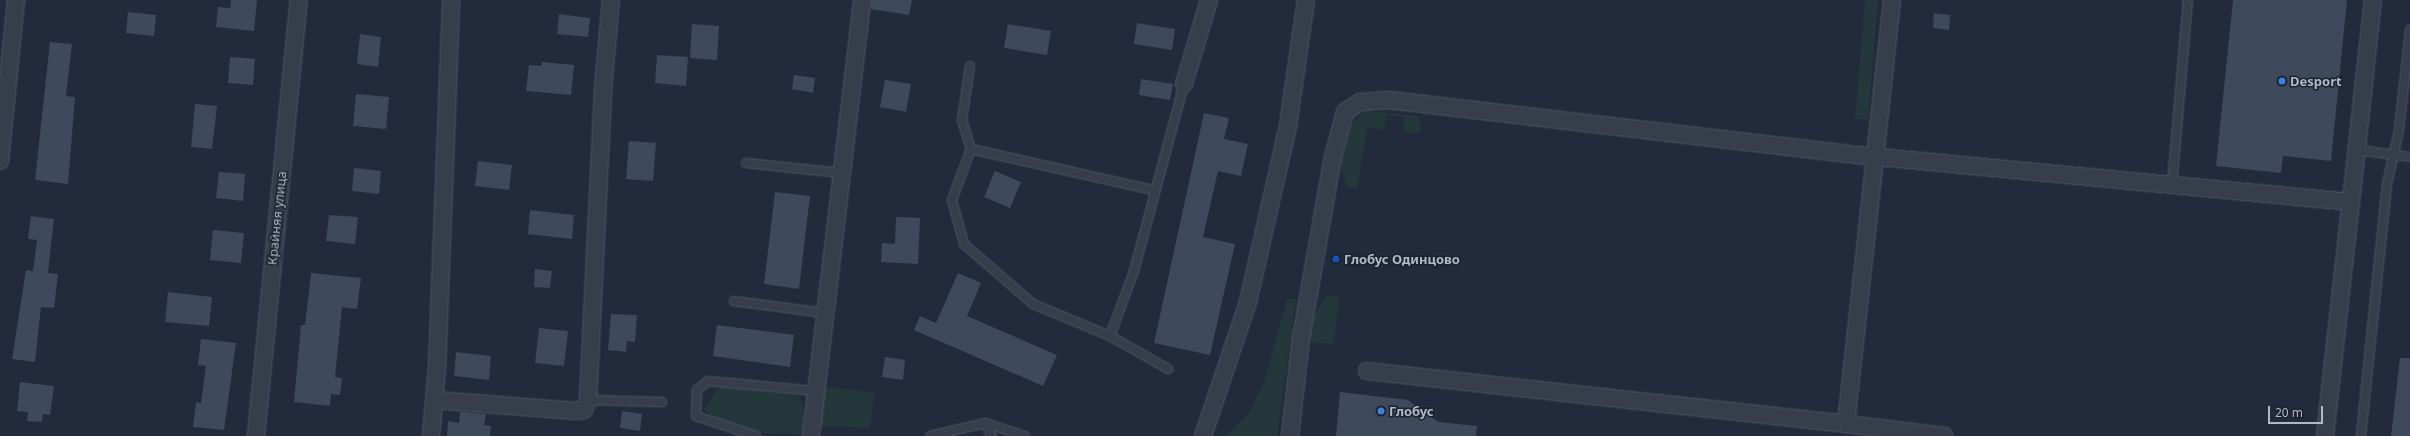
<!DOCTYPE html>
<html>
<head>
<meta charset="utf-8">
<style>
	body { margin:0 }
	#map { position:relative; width:2410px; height:436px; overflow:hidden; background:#222b3b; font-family:"Noto Sans",sans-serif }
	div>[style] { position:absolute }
	.green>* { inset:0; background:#24383c }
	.building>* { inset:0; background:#3e495b }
	.roads { filter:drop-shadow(0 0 1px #515866) drop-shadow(0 0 1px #515866) }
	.service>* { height:8px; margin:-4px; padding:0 4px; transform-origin:4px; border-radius:4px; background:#363d4b }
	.minor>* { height:16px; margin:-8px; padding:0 8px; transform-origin:8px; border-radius:8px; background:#363d4b }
	.dots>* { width:11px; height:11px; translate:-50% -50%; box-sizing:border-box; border:2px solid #1b2230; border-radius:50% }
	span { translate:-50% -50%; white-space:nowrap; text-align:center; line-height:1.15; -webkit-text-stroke:3px #1b2230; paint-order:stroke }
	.poi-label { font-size:13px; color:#b1b8c7; font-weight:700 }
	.left { translate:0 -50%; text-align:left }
	.street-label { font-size:13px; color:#b1b8c7 }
	.scale { position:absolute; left:2268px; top:406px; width:55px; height:18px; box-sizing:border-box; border:2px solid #b1b8c7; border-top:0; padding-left:5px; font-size:12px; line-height:14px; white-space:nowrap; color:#b1b8c7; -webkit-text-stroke:3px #1b2230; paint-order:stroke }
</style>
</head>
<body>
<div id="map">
	<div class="green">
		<div style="clip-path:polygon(1865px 0,1878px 0,1868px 120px,1855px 119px)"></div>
		<div style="clip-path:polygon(1365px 111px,1418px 116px,1422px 130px,1415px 134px,1403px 132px,1404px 117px,1387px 115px,1384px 130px,1367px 128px,1357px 188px,1346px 187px,1341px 163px,1351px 126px)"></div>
		<div style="clip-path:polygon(1327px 295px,1339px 296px,1334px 344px,1308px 342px,1314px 315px)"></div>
		<div style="clip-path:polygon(1296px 298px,1277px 436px,1225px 436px,1249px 414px,1264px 382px,1287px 300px)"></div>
		<div style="clip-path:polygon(719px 387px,797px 395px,804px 407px,803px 434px,761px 433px,713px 417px,704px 409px)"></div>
		<div style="clip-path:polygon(825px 387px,875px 392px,870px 428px,820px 426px)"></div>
	</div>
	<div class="building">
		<div style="clip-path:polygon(231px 0,257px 0,254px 31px,216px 27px,218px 7px,230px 8px)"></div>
		<div style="clip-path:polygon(871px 0,912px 0,909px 15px,871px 9px)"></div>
		<div style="clip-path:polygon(2233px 0,2347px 0,2331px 161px,2283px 156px,2281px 173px,2216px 166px)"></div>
		<div style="clip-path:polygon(128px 12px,156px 15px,154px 36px,126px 33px)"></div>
		<div style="clip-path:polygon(1934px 13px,1950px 15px,1949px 30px,1933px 28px)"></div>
		<div style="clip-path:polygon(559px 14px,590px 18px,588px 37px,557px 34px)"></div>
		<div style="clip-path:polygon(1137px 23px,1175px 29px,1172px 50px,1134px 44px)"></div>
		<div style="clip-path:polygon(692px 24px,719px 26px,717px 60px,690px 58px)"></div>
		<div style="clip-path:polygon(1008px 24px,1051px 31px,1047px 55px,1004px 48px)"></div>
		<div style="clip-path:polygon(360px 34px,381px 37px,378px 67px,357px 64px)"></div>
		<div style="clip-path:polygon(50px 42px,72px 44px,66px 96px,75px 97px,68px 184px,35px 180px)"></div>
		<div style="clip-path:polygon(657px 55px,688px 57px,686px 86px,655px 83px)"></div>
		<div style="clip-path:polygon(230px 57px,255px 59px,253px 85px,228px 83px)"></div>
		<div style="clip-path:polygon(542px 62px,574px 65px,571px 95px,526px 91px,529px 65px,541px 66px)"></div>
		<div style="clip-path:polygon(794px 75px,815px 78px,813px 93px,792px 89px)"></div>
		<div style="clip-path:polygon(1141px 79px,1173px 84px,1170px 100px,1139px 95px)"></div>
		<div style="clip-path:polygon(885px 80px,911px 84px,906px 112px,880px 107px)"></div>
		<div style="clip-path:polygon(356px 94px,389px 97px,386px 129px,353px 126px)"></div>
		<div style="clip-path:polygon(195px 104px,217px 106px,212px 149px,191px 147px)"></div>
		<div style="clip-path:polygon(1204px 113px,1229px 118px,1224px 139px,1248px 144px,1241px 176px,1218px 171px,1203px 237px,1235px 244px,1210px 355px,1154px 343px)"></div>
		<div style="clip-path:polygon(629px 141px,656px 143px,653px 181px,626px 179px)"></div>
		<div style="clip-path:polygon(478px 161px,512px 165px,509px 190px,475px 186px)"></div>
		<div style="clip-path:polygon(354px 168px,381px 171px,379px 194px,352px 191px)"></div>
		<div style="clip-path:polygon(995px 171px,1021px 182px,1010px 208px,984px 197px)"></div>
		<div style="clip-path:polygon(219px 172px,245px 174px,243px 201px,216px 198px)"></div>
		<div style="clip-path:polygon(775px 192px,810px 196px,799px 289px,764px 284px)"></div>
		<div style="clip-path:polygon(530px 210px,574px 215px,572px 239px,528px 234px)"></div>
		<div style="clip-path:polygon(329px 215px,358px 217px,355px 244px,326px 241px)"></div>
		<div style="clip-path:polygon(31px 216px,54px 219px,48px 273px,58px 274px,54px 308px,41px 307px,35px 362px,12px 359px,26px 270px,33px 271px,37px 240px,28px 239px)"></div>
		<div style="clip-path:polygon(896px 217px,920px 218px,918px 264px,881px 262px,882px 243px,895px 244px)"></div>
		<div style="clip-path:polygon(213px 230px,244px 233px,241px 263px,210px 260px)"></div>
		<div style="clip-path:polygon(535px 269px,552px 271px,550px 288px,534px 287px)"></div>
		<div style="clip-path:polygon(311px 273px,361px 278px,357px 309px,342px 307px,335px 377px,342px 378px,340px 395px,331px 394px,330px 406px,294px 402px,301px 325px,305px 325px)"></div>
		<div style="clip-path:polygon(958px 273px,981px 283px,967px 316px,1057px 355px,1043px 386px,914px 330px,920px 316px,936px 323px)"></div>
		<div style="clip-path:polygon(168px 292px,212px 297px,209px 326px,165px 322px)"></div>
		<div style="clip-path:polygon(611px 314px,637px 315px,635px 342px,627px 341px,626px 352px,608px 350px)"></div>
		<div style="clip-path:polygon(717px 325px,794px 335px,790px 367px,713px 356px)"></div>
		<div style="clip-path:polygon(539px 328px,568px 331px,564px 366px,535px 363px)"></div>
		<div style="clip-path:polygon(201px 339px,236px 343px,224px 430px,193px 427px,196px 402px,201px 403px,206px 366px,198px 365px)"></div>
		<div style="clip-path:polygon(456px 352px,491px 356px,489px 380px,454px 376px)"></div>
		<div style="clip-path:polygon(885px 357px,905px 360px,903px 380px,882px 377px)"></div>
		<div style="clip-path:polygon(2400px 358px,2410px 358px,2410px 436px,2391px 436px)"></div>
		<div style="clip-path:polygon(20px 382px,54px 386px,50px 415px,43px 414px,42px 422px,27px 421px,28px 412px,17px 411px)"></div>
		<div style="clip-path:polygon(1340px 392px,1408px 400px,1438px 422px,1477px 426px,1476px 436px,1336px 436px)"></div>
		<div style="clip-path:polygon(622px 411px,642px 414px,640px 431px,620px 428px)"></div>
		<div style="clip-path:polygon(460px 412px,486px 414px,484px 425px,491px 426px,490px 436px,447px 436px,448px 421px,459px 423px)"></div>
	</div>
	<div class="roads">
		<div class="service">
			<div style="left:970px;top:66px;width:55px;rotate:98.4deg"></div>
			<div style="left:962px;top:120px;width:30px;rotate:73deg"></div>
			<div style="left:971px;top:149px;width:54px;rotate:110.4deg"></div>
			<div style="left:952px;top:200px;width:46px;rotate:74.7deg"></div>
			<div style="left:964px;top:244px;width:91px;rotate:41deg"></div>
			<div style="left:1033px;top:304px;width:83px;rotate:22.6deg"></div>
			<div style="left:1110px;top:336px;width:67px;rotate:29.6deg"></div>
			<div style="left:971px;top:149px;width:187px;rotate:12.7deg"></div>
			<div style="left:2358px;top:150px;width:52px;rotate:7.7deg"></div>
			<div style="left:746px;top:163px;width:96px;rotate:6deg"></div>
			<div style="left:2172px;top:186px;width:187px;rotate:-85.1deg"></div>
			<div style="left:734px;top:301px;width:91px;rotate:7.6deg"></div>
			<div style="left:1110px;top:336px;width:69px;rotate:-69.7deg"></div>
			<div style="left:1134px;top:271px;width:194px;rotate:-75deg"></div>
			<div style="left:588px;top:400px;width:74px;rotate:1.5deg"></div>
			<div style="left:985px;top:423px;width:15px;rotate:62deg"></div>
			<div style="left:756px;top:436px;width:63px;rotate:-161.6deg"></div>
			<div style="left:696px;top:416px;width:26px;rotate:-88deg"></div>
			<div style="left:697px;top:390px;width:14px;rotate:-39deg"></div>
			<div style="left:708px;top:381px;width:107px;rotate:5.3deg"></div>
			<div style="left:930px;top:436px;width:57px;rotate:-13.3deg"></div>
			<div style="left:985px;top:423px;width:42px;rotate:18deg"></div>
			<div style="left:2361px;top:436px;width:253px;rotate:-84.1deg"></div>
			<div style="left:2387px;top:184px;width:55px;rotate:-77.5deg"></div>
			<div style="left:2399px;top:130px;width:101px;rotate:-83.7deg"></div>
		</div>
		<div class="minor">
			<div style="left:1184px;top:84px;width:88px;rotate:-73.4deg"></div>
			<div style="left:0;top:161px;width:162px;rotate:-84.3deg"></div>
			<div style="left:1367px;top:371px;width:482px;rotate:6.3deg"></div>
			<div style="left:1846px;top:424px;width:426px;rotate:-83.8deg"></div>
			<div style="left:435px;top:400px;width:141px;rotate:4.5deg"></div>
			<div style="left:576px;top:411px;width:8px;rotate:-7deg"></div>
			<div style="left:584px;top:410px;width:11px;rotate:-68deg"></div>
			<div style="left:588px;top:400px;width:311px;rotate:-87.2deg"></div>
			<div style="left:603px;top:89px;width:89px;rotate:-84.9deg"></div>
			<div style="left:1846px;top:424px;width:99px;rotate:7deg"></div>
			<div style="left:256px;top:436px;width:438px;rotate:-84.4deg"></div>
			<div style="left:431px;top:436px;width:68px;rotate:-85deg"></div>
			<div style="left:437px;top:368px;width:368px;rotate:-87.8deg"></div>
			<div style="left:811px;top:436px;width:439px;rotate:-83.3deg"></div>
			<div style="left:1203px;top:436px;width:141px;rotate:-71.4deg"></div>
			<div style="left:1248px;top:302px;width:180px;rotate:-77.2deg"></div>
			<div style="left:1288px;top:126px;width:127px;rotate:-81.9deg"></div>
			<div style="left:1290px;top:436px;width:99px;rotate:-83.6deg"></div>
			<div style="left:1301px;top:338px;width:184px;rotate:-80deg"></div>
			<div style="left:1333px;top:157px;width:47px;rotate:-75.1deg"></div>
			<div style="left:1345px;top:112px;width:18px;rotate:-34deg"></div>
			<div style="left:1360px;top:102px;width:29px;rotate:-4deg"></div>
			<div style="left:1389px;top:100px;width:461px;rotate:6.7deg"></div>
			<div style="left:1847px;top:154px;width:506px;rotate:5.44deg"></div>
			<div style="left:2351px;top:202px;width:203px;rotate:-83.8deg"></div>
			<div style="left:2325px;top:436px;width:235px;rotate:-83.7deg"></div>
		</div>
	</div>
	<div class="dots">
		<div style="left:2282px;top:81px;background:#3f7fe0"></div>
		<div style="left:1336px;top:259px;background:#1a4fb4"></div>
		<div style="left:1381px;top:411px;background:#3f7fe0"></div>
	</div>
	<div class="poi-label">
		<span class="left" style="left:2290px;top:81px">Desport</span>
		<span class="left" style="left:1344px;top:259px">Глобус Одинцово</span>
		<span class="left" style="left:1389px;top:411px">Глобус</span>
	</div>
	<div class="street-label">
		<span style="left:277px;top:218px;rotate:-84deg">Крайняя улица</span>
	</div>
	<div class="scale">20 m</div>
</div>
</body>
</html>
